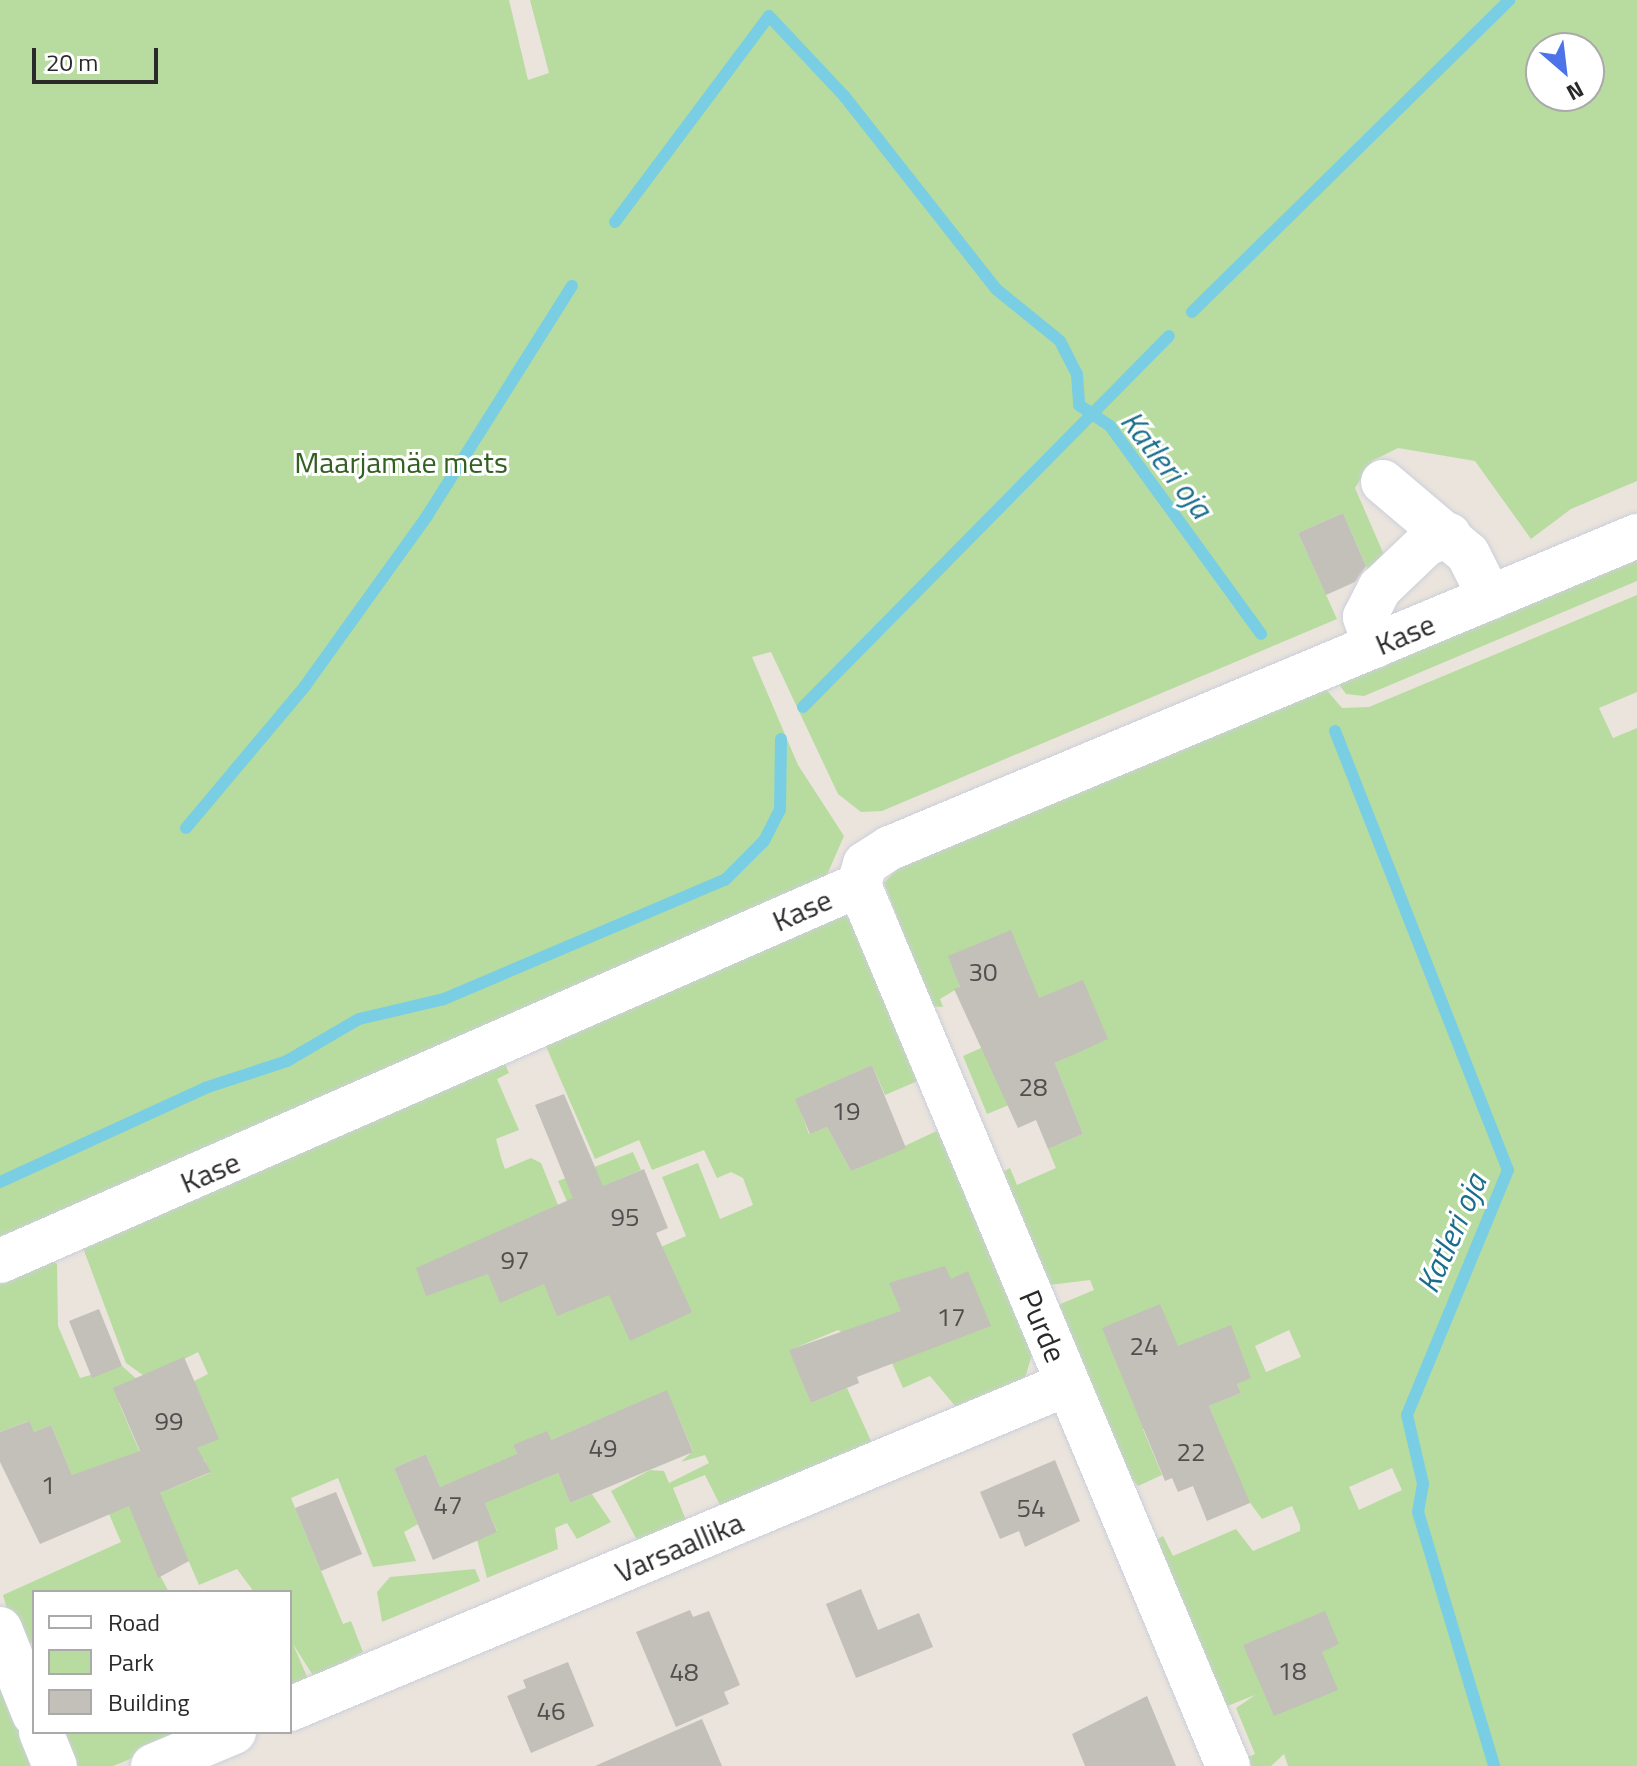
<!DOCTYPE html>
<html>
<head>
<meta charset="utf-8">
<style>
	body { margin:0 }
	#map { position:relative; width:1637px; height:1766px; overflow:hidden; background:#eae4dd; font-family:"Titillium Web",sans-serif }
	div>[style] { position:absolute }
	.green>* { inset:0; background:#b8dc9f }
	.stream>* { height:12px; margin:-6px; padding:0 6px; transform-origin:6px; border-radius:6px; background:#7acee3 }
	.building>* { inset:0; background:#c3bfb9 }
	.roads { filter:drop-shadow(0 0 2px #cccfda) drop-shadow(0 0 2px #cccfda) }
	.minor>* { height:44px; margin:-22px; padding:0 22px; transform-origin:22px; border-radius:22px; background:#fff }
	span { translate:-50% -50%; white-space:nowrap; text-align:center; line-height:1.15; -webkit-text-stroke:6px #fff; paint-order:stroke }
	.number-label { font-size:26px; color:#504f4e }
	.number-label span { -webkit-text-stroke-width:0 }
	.park-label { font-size:30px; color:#326021 }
	.street-label { font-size:30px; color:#2a2a2a }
	.water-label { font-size:32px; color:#1a6e8d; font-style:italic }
	.legend { position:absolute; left:32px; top:1590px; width:260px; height:144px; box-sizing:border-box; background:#fff; border:2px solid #aaa; margin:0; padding:10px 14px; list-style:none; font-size:24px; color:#2a2a2a }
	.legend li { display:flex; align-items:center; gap:16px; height:40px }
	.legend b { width:40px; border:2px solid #aaa }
	.north { position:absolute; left:1525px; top:32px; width:80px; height:80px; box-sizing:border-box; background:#fff; border:2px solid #aaa; border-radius:50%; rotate:152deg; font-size:22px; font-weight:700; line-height:32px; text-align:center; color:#2a2a2a }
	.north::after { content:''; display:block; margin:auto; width:28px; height:36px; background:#4c74e8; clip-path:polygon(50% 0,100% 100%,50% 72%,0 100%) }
	.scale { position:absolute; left:32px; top:48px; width:126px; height:36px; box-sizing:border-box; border:4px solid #2a2a2a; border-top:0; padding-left:10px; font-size:24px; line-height:28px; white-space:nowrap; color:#2a2a2a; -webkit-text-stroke:6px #fff; paint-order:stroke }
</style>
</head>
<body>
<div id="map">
	<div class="green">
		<div style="clip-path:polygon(evenodd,0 0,509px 0,528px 80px,549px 73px,530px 0,1637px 0,1637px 481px,1571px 509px,1531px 539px,1475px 461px,1398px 448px,1372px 461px,1355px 488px,1388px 564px,1370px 575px,1343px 513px,1298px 533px,1337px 619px,882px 811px,861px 812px,838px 794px,771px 652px,752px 657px,798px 765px,844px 836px,826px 877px,0 1249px,0 0,1541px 48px,1589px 48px,1589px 96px,1541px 96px,1541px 48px)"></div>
		<div style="clip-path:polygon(1637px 558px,1637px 581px,1364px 696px,1346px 694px,1338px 683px)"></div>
		<div style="clip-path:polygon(evenodd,1637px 595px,1637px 692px,1599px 708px,1613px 738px,1637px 728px,1637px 1766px,1288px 1766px,1284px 1754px,1271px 1766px,1249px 1766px,1246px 1758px,1255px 1754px,1236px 1708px,1255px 1695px,1225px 1707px,1156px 1540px,1163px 1536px,1173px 1556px,1236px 1529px,1253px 1551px,1300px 1531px,1300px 1525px,1292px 1506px,1262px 1519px,1248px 1500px,1209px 1406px,1241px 1393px,1225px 1356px,1201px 1405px,1143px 1429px,1162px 1475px,1138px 1486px,1132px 1479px,1058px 1305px,1094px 1290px,1090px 1280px,1049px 1285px,1001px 1173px,1010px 1168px,1017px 1185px,1056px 1168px,1048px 1149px,1083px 1134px,1055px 1063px,1066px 1058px,1057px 1037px,1009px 1105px,987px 1114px,963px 1056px,990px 1044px,949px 956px,960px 987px,940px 999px,943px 1007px,931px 1006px,884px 883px,897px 869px,1325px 688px,1342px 708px,1369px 707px,1637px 595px,1289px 1330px,1301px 1357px,1266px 1372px,1255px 1346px,1289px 1330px,1637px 595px,1392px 1468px,1402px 1490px,1359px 1510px,1349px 1487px,1392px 1468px)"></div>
		<div style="clip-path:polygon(evenodd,842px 915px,851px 918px,920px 1080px,885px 1095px,872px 1065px,796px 1099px,809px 1134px,827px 1127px,851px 1171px,941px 1129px,1033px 1351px,1025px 1378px,956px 1407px,930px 1376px,903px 1388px,892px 1363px,838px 1330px,790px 1350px,811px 1403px,847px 1388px,872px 1443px,722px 1509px,705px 1475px,673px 1488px,686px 1520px,638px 1542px,611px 1491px,650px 1470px,664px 1471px,669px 1483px,709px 1463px,705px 1455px,681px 1462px,693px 1451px,667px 1391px,551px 1440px,513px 1445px,530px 1484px,558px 1473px,570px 1503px,592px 1494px,611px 1522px,577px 1539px,567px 1523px,555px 1528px,558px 1549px,487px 1578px,477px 1540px,497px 1531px,472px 1474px,440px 1487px,426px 1454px,394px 1468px,418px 1524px,404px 1532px,416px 1561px,373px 1567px,338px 1478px,291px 1498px,343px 1624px,351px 1621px,363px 1652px,314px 1677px,293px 1644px,308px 1679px,290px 1692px,290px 1592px,254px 1592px,237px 1569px,199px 1585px,181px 1543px,150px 1557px,169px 1592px,34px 1592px,34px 1642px,18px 1648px,3px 1595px,121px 1542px,109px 1514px,72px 1475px,51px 1425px,34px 1432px,28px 1421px,0 1432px,0 1272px,49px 1258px,57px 1264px,58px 1326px,80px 1378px,122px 1366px,149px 1390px,119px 1403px,147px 1469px,194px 1381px,208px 1374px,198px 1352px,147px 1378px,126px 1363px,83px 1248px,500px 1053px,509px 1073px,497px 1079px,519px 1130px,496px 1139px,502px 1161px,505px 1169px,531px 1158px,541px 1163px,588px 1279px,686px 1236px,662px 1177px,698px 1163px,720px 1219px,753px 1205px,743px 1178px,731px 1172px,717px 1178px,704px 1150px,652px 1170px,639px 1140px,595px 1159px,545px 1044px,842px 915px,204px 1459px,210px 1473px,145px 1499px,173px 1471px,204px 1459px)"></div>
		<div style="clip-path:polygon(633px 1152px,641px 1170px,590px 1192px,576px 1222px,558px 1181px)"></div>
		<div style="clip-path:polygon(475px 1569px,480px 1581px,382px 1622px,377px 1592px,390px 1577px)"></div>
		<div style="clip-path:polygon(0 1652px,43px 1766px,0 1766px)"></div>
		<div style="clip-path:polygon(56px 1732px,197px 1732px,113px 1766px,76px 1766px)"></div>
	</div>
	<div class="stream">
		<div style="left:615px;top:222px;width:257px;rotate:-53.2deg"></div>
		<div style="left:769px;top:16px;width:111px;rotate:46.8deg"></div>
		<div style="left:845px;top:97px;width:244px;rotate:51.8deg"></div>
		<div style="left:996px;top:289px;width:82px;rotate:39.1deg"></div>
		<div style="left:1060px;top:341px;width:37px;rotate:63deg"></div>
		<div style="left:1077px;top:374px;width:31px;rotate:86deg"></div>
		<div style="left:1079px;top:405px;width:37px;rotate:34deg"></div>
		<div style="left:1110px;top:426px;width:257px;rotate:54deg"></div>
		<div style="left:1192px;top:312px;width:445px;rotate:-44.5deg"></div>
		<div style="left:803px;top:707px;width:521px;rotate:-45.39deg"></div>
		<div style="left:1335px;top:731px;width:472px;rotate:68.5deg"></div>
		<div style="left:1508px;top:1170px;width:265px;rotate:112.4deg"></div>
		<div style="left:1407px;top:1415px;width:71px;rotate:76.9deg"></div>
		<div style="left:1423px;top:1484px;width:28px;rotate:100deg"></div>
		<div style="left:1418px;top:1512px;width:265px;rotate:73.3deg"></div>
		<div style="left:186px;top:828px;width:185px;rotate:-50deg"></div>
		<div style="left:305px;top:686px;width:209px;rotate:-54.3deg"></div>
		<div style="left:427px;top:516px;width:272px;rotate:-57.8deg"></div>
		<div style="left:0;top:1182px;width:226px;rotate:-24.6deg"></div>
		<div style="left:205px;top:1088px;width:86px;rotate:-18.2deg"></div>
		<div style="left:287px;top:1061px;width:83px;rotate:-30.3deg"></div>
		<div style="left:359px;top:1019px;width:87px;rotate:-13.2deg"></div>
		<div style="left:444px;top:999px;width:305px;rotate:-23deg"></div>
		<div style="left:725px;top:880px;width:55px;rotate:-45deg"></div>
		<div style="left:764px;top:841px;width:35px;rotate:-63deg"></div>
		<div style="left:780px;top:810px;width:71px;rotate:-89.2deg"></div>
	</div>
	<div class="building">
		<div style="clip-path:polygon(1343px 513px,1366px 566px,1355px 582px,1326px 595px,1298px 533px)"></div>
		<div style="clip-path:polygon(1011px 930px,1039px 998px,1083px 980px,1108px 1039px,1055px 1063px,1083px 1134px,1048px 1149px,1036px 1120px,1018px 1128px,954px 989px,960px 987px,948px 956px)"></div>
		<div style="clip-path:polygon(872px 1065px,906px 1148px,851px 1171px,827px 1127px,810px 1134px,795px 1099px)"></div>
		<div style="clip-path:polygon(564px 1094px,603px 1186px,644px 1169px,668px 1228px,656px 1233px,692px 1312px,630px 1341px,609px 1295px,557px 1316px,544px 1284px,500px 1303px,488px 1274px,426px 1296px,416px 1268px,573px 1198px,535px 1105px)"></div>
		<div style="clip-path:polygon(945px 1266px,951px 1279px,968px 1271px,991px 1326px,857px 1377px,859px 1383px,811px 1403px,789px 1350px,901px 1311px,889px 1283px)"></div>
		<div style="clip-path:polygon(1160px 1304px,1178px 1346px,1231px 1325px,1251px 1378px,1237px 1384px,1241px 1393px,1209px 1406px,1250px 1503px,1207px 1521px,1193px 1486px,1178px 1492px,1172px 1478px,1165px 1481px,1102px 1328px)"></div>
		<div style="clip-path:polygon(99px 1309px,122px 1366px,92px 1378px,69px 1321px)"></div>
		<div style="clip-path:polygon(184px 1357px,219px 1439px,197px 1448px,211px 1472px,160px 1493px,189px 1561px,158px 1578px,129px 1506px,40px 1544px,0 1462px,0 1432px,29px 1421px,34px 1432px,51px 1425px,72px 1475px,140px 1451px,113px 1388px)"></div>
		<div style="clip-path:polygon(667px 1390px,693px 1452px,570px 1503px,558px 1473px,485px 1503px,497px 1532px,433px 1560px,394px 1468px,426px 1454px,440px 1487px,517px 1454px,513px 1445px,547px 1431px,551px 1440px)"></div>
		<div style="clip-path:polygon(1055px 1460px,1080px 1521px,1025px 1547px,1019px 1531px,1000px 1539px,980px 1492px)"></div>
		<div style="clip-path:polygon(336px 1492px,362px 1554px,321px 1571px,295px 1508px)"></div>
		<div style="clip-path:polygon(861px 1589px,878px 1630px,919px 1613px,933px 1647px,856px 1678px,826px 1604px)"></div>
		<div style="clip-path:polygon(690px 1610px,693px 1617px,709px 1611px,740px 1685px,724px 1692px,729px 1704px,676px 1727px,636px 1632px)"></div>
		<div style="clip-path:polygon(1325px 1611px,1339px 1644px,1322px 1652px,1338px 1690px,1274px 1716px,1243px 1645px)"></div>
		<div style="clip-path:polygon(568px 1662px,594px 1726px,531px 1753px,507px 1696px,526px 1688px,523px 1680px)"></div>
		<div style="clip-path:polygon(1147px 1696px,1176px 1766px,1085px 1766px,1072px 1734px)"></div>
		<div style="clip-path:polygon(702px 1719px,722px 1766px,595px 1766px)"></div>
	</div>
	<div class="roads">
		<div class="minor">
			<div style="left:1383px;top:482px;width:111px;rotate:40.3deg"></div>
			<div style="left:1468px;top:554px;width:49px;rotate:63.4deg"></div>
			<div style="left:1375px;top:646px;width:31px;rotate:-109deg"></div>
			<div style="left:1365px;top:617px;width:33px;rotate:-63deg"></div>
			<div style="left:1380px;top:588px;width:64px;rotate:-43.7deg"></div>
			<div style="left:1426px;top:544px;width:25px;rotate:-21deg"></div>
			<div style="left:859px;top:885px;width:955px;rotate:67.27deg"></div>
			<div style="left:0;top:1261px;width:938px;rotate:-23.64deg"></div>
			<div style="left:859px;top:885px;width:22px;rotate:-74deg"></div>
			<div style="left:865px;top:864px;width:30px;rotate:-33deg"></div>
			<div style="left:890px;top:848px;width:810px;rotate:-22.67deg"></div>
			<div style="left:0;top:1629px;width:92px;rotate:68.2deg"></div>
			<div style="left:290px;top:1709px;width:842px;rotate:-22.7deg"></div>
			<div style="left:41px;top:1732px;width:37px;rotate:68deg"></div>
			<div style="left:153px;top:1766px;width:88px;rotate:-22.8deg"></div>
		</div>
	</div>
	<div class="number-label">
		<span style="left:983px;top:972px">30</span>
		<span style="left:1033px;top:1087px">28</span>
		<span style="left:846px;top:1111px">19</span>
		<span style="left:625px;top:1217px">95</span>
		<span style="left:515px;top:1260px">97</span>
		<span style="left:951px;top:1317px">17</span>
		<span style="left:1144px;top:1346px">24</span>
		<span style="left:169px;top:1421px">99</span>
		<span style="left:603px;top:1448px">49</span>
		<span style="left:1191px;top:1452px">22</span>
		<span style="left:48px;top:1485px">1</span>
		<span style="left:448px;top:1505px">47</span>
		<span style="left:1031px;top:1508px">54</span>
		<span style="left:1292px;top:1671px">18</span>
		<span style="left:684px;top:1672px">48</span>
		<span style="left:551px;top:1711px">46</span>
	</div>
	<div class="park-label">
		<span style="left:401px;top:462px">Maarjamäe mets</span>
	</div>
	<div class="street-label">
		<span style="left:1405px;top:634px;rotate:-23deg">Kase</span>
		<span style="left:802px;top:910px;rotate:-24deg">Kase</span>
		<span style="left:210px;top:1172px;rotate:-23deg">Kase</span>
		<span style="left:1043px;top:1326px;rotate:67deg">Purde</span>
		<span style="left:679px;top:1547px;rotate:-23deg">Varsaallika</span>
	</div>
	<div class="water-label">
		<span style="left:1167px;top:464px;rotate:52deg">Katleri oja</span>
		<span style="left:1451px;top:1233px;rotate:-66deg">Katleri oja</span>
	</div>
	<ul class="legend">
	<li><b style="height:10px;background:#fff"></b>Road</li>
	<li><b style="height:22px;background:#b8dc9f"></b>Park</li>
	<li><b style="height:22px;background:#c3bfb9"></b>Building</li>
	</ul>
	<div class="north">N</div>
	<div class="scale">20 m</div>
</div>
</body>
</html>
